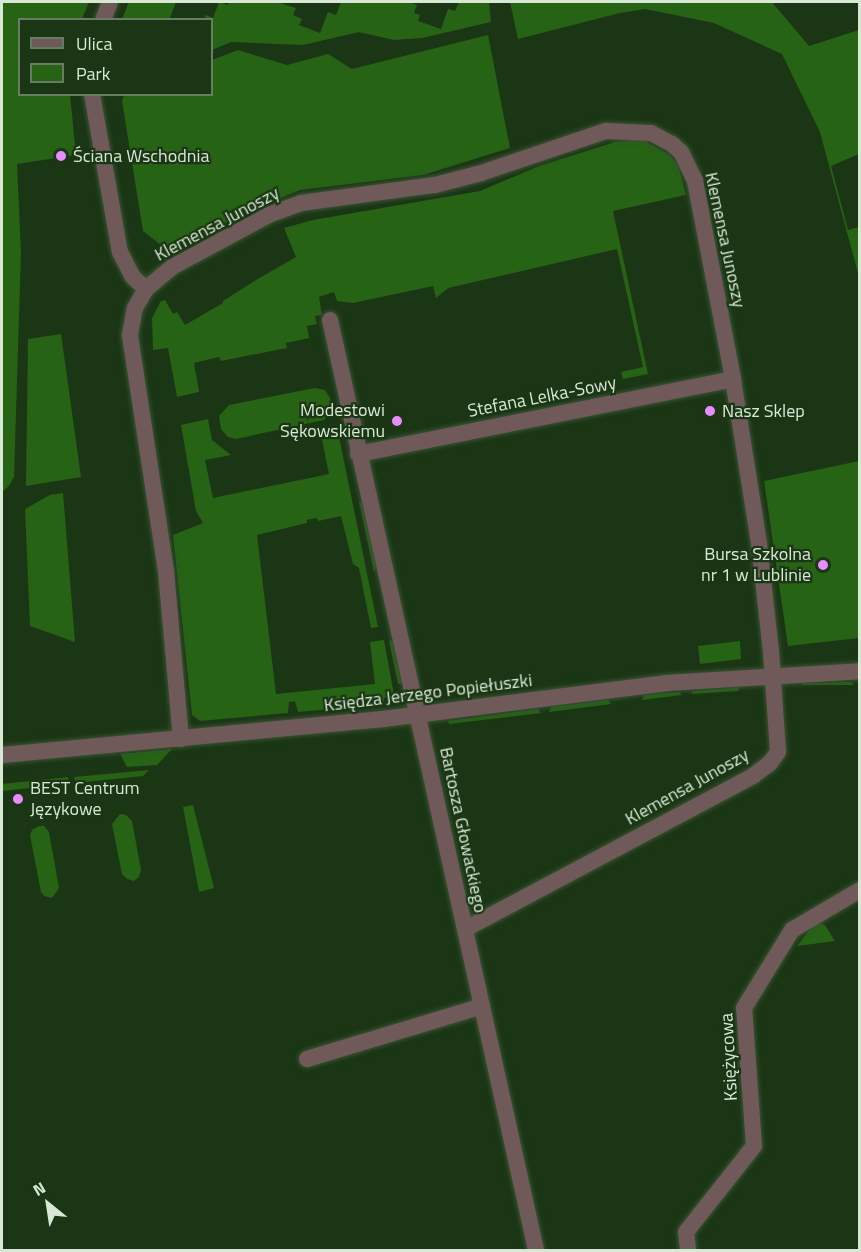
<!DOCTYPE html>
<html>
<head>
<meta charset="utf-8">
<style>
	body { margin:0 }
	#map { position:relative; width:861px; height:1252px; overflow:hidden; background:#1b3615; font-family:"Titillium Web",sans-serif }
	div>[style] { position:absolute }
	.green>* { inset:0; background:#266315 }
	.roads { filter:drop-shadow(0 0 2px #395234) drop-shadow(0 0 2px #395234) }
	.minor>* { height:16px; margin:-8px; padding:0 8px; transform-origin:8px; border-radius:8px; background:#705a59 }
	.dots>* { width:16px; height:16px; translate:-50% -50%; box-sizing:border-box; border:3px solid #1b3615; border-radius:50% }
	span { translate:-50% -50%; white-space:nowrap; text-align:center; line-height:1.15; -webkit-text-stroke:4.5px #1b3615; paint-order:stroke }
	.poi-label { font-size:18px; color:#d7e8d4 }
	.left { translate:0 -50%; text-align:left }
	.right { translate:-100% -50%; text-align:right }
	.street-label { font-size:18px; color:#d7e8d4 }
	.frame { position:absolute; inset:0; border:3px solid #d7e8d4; pointer-events:none }
	.legend { position:absolute; left:18px; top:18px; width:195px; height:78px; box-sizing:border-box; background:#1b3615; border:2px solid #667d61; margin:0; padding:8px 10px; list-style:none; font-size:18px; color:#d7e8d4 }
	.legend li { display:flex; align-items:center; gap:12px; height:30px }
	.legend b { width:30px; border:2px solid #667d61 }
	.north { position:absolute; left:18px; top:1174px; width:60px; height:60px; -webkit-text-stroke:4px #1b3615; paint-order:stroke; rotate:330deg; font-size:16px; font-weight:700; line-height:24px; text-align:center; color:#d7e8d4 }
	.north::after { content:''; display:block; margin:auto; width:21px; height:27px; background:#d7e8d4; clip-path:polygon(50% 0,100% 100%,50% 72%,0 100%) }
</style>
</head>
<body>
<div id="map">
	<div class="green">
		<div style="clip-path:polygon(3px 2px,89px 2px,82px 19px,20px 20px,20px 94px,70px 95px,76px 155px,17px 164px,21px 252px,14px 477px,9px 486px,2px 492px)"></div>
		<div style="clip-path:polygon(129px 2px,176px 2px,170px 18px,175px 19px,122px 19px)"></div>
		<div style="clip-path:polygon(219px 2px,228px 5px,229px 2px,277px 2px,296px 8px,293px 15px,302px 19px,299px 25px,320px 33px,328px 12px,336px 15px,341px 2px,408px 2px,417px 5px,414px 13px,420px 15px,418px 21px,441px 29px,448px 9px,455px 11px,459px 2px,489px 2px,491px 22px,422px 38px,394px 40px,359px 32px,303px 45px,231px 42px,212px 50px,212px 20px,204px 19px,206px 15px,213px 18px)"></div>
		<div style="clip-path:polygon(510px 2px,772px 2px,809px 46px,859px 30px,859px 154px,831px 166px,848px 230px,859px 227px,859px 277px,820px 132px,782px 54px,714px 23px,645px 9px,620px 13px,518px 39px)"></div>
		<div style="clip-path:polygon(488px 35px,510px 148px,423px 175px,300px 190px,254px 209px,175px 248px,166px 249px,143px 231px,122px 101px,124px 95px,212px 94px,212px 60px,238px 50px,287px 65px,328px 54px,352px 69px)"></div>
		<div style="clip-path:polygon(629px 140px,645px 141px,670px 155px,678px 165px,686px 195px,613px 211px,648px 374px,623px 379px,621px 372px,643px 367px,617px 249px,448px 288px,436px 298px,433px 286px,353px 303px,337px 301px,334px 292px,319px 297px,322px 315px,315px 316px,317px 324px,307px 326px,309px 338px,286px 343px,287px 348px,221px 361px,219px 357px,194px 363px,199px 392px,177px 397px,168px 348px,153px 350px,152px 318px,161px 301px,165px 300px,173px 314px,177px 312px,185px 325px,223px 303px,223px 301px,256px 280px,296px 257px,284px 228px,313px 220px,480px 191px,539px 166px,615px 142px)"></div>
		<div style="clip-path:polygon(61px 334px,81px 477px,26px 486px,28px 339px)"></div>
		<div style="clip-path:polygon(315px 388px,325px 390px,330px 398px,332px 410px,324px 420px,236px 439px,228px 437px,221px 429px,219px 416px,229px 405px)"></div>
		<div style="clip-path:polygon(208px 419px,212px 440px,231px 455px,205px 460px,213px 498px,329px 474px,321px 435px,338px 432px,378px 627px,371px 628px,359px 568px,353px 564px,341px 516px,318px 521px,317px 518px,311px 519px,307px 520px,307px 523px,257px 535px,276px 694px,375px 684px,370px 642px,384px 640px,394px 695px,384px 698px,384px 704px,298px 712px,295px 701px,289px 702px,288px 713px,200px 721px,192px 715px,173px 535px,203px 523px,196px 511px,181px 425px)"></div>
		<div style="clip-path:polygon(859px 461px,859px 638px,788px 646px,764px 481px)"></div>
		<div style="clip-path:polygon(63px 493px,75px 642px,30px 626px,25px 509px,50px 495px)"></div>
		<div style="clip-path:polygon(359px 501px,362px 503px,376px 567px,374px 572px)"></div>
		<div style="clip-path:polygon(392px 640px,402px 684px,398px 684px,389px 641px)"></div>
		<div style="clip-path:polygon(740px 641px,741px 659px,700px 664px,698px 646px)"></div>
		<div style="clip-path:polygon(851px 682px,854px 685px,803px 685px,802px 683px)"></div>
		<div style="clip-path:polygon(740px 687px,738px 691px,691px 694px,693px 691px)"></div>
		<div style="clip-path:polygon(679px 692px,682px 695px,642px 700px,644px 695px)"></div>
		<div style="clip-path:polygon(608px 700px,611px 704px,549px 712px,551px 707px)"></div>
		<div style="clip-path:polygon(538px 709px,541px 713px,449px 724px,448px 721px)"></div>
		<div style="clip-path:polygon(172px 749px,157px 765px,127px 767px,120px 754px)"></div>
		<div style="clip-path:polygon(149px 770px,143px 776px,76px 783px,74px 777px)"></div>
		<div style="clip-path:polygon(68px 777px,69px 784px,2px 791px,2px 784px)"></div>
		<div style="clip-path:polygon(193px 805px,214px 888px,199px 892px,183px 807px)"></div>
		<div style="clip-path:polygon(120px 814px,126px 815px,132px 821px,141px 870px,139px 877px,134px 881px,127px 879px,122px 874px,112px 824px)"></div>
		<div style="clip-path:polygon(39px 826px,44px 826px,49px 832px,59px 888px,52px 898px,44px 896px,41px 892px,30px 835px,32px 830px)"></div>
		<div style="clip-path:polygon(820px 923px,825px 925px,835px 941px,797px 946px,814px 924px)"></div>
	</div>
	<div class="roads">
		<div class="minor">
			<div style="left:103px;top:20px;width:19px;rotate:-69deg"></div>
			<div style="left:92px;top:94px;width:160px;rotate:80deg"></div>
			<div style="left:120px;top:252px;width:28px;rotate:63deg"></div>
			<div style="left:133px;top:277px;width:18px;rotate:43deg"></div>
			<div style="left:330px;top:320px;width:953px;rotate:77.51deg"></div>
			<div style="left:358px;top:454px;width:382px;rotate:-11.3deg"></div>
			<div style="left:181px;top:739px;width:169px;rotate:-95.1deg"></div>
			<div style="left:166px;top:571px;width:239px;rotate:-98.7deg"></div>
			<div style="left:130px;top:335px;width:27px;rotate:-80deg"></div>
			<div style="left:135px;top:308px;width:22px;rotate:-60deg"></div>
			<div style="left:146px;top:289px;width:34px;rotate:-40deg"></div>
			<div style="left:172px;top:267px;width:112px;rotate:-28.2deg"></div>
			<div style="left:271px;top:214px;width:32px;rotate:-20deg"></div>
			<div style="left:301px;top:203px;width:135px;rotate:-7.7deg"></div>
			<div style="left:435px;top:185px;width:48px;rotate:-14.6deg"></div>
			<div style="left:481px;top:173px;width:132px;rotate:-18.6deg"></div>
			<div style="left:606px;top:131px;width:45px;rotate:2.5deg"></div>
			<div style="left:651px;top:133px;width:24px;rotate:28deg"></div>
			<div style="left:672px;top:144px;width:12px;rotate:42deg"></div>
			<div style="left:681px;top:152px;width:32px;rotate:64deg"></div>
			<div style="left:695px;top:181px;width:202px;rotate:79.1deg"></div>
			<div style="left:733px;top:379px;width:166px;rotate:81deg"></div>
			<div style="left:759px;top:543px;width:109px;rotate:83.7deg"></div>
			<div style="left:771px;top:651px;width:101px;rotate:86deg"></div>
			<div style="left:778px;top:752px;width:14px;rotate:126deg"></div>
			<div style="left:770px;top:763px;width:21px;rotate:143deg"></div>
			<div style="left:753px;top:776px;width:326px;rotate:152deg"></div>
			<div style="left:2px;top:755px;width:383px;rotate:-5.4deg"></div>
			<div style="left:383px;top:719px;width:285px;rotate:-7.2deg"></div>
			<div style="left:666px;top:683px;width:194px;rotate:-3.5deg"></div>
			<div style="left:307px;top:1059px;width:183px;rotate:-16.8deg"></div>
			<div style="left:688px;top:1250px;width:18px;rotate:-96deg"></div>
			<div style="left:686px;top:1232px;width:110px;rotate:-51.7deg"></div>
			<div style="left:754px;top:1146px;width:138px;rotate:-94.1deg"></div>
			<div style="left:744px;top:1008px;width:92px;rotate:-58.4deg"></div>
			<div style="left:792px;top:930px;width:79px;rotate:-30.5deg"></div>
		</div>
	</div>
	<div class="dots">
		<div style="left:61px;top:156px;background:#e98dfe"></div>
		<div style="left:710px;top:411px;background:#e98dfe"></div>
		<div style="left:397px;top:421px;background:#e98dfe"></div>
		<div style="left:823px;top:565px;background:#e98dfe"></div>
		<div style="left:18px;top:799px;background:#e98dfe"></div>
	</div>
	<div class="poi-label">
		<span class="left" style="left:73px;top:156px">Ściana Wschodnia</span>
		<span class="right" style="left:385px;top:421px">Modestowi<br>Sękowskiemu</span>
		<span class="left" style="left:722px;top:411px">Nasz Sklep</span>
		<span class="right" style="left:811px;top:565px">Bursa Szkolna<br>nr 1 w Lublinie</span>
		<span class="left" style="left:30px;top:799px">BEST Centrum<br>Językowe</span>
	</div>
	<div class="street-label">
		<span style="left:217px;top:224px;rotate:-28deg">Klemensa Junoszy</span>
		<span style="left:725px;top:240px;rotate:78deg">Klemensa Junoszy</span>
		<span style="left:542px;top:397px;rotate:-11deg">Stefana Lelka-Sowy</span>
		<span style="left:428px;top:693px;rotate:-7deg">Księdza Jerzego Popiełuszki</span>
		<span style="left:687px;top:787px;rotate:-29deg">Klemensa Junoszy</span>
		<span style="left:463px;top:830px;rotate:78deg">Bartosza Głowackiego</span>
		<span style="left:729px;top:1057px;rotate:-93deg">Księżycowa</span>
	</div>
	<div class="frame"></div>
	<ul class="legend">
	<li><b style="height:8px;background:#705a59"></b>Ulica</li>
	<li><b style="height:16px;background:#266315"></b>Park</li>
	</ul>
	<div class="north">N</div>
</div>
</body>
</html>
